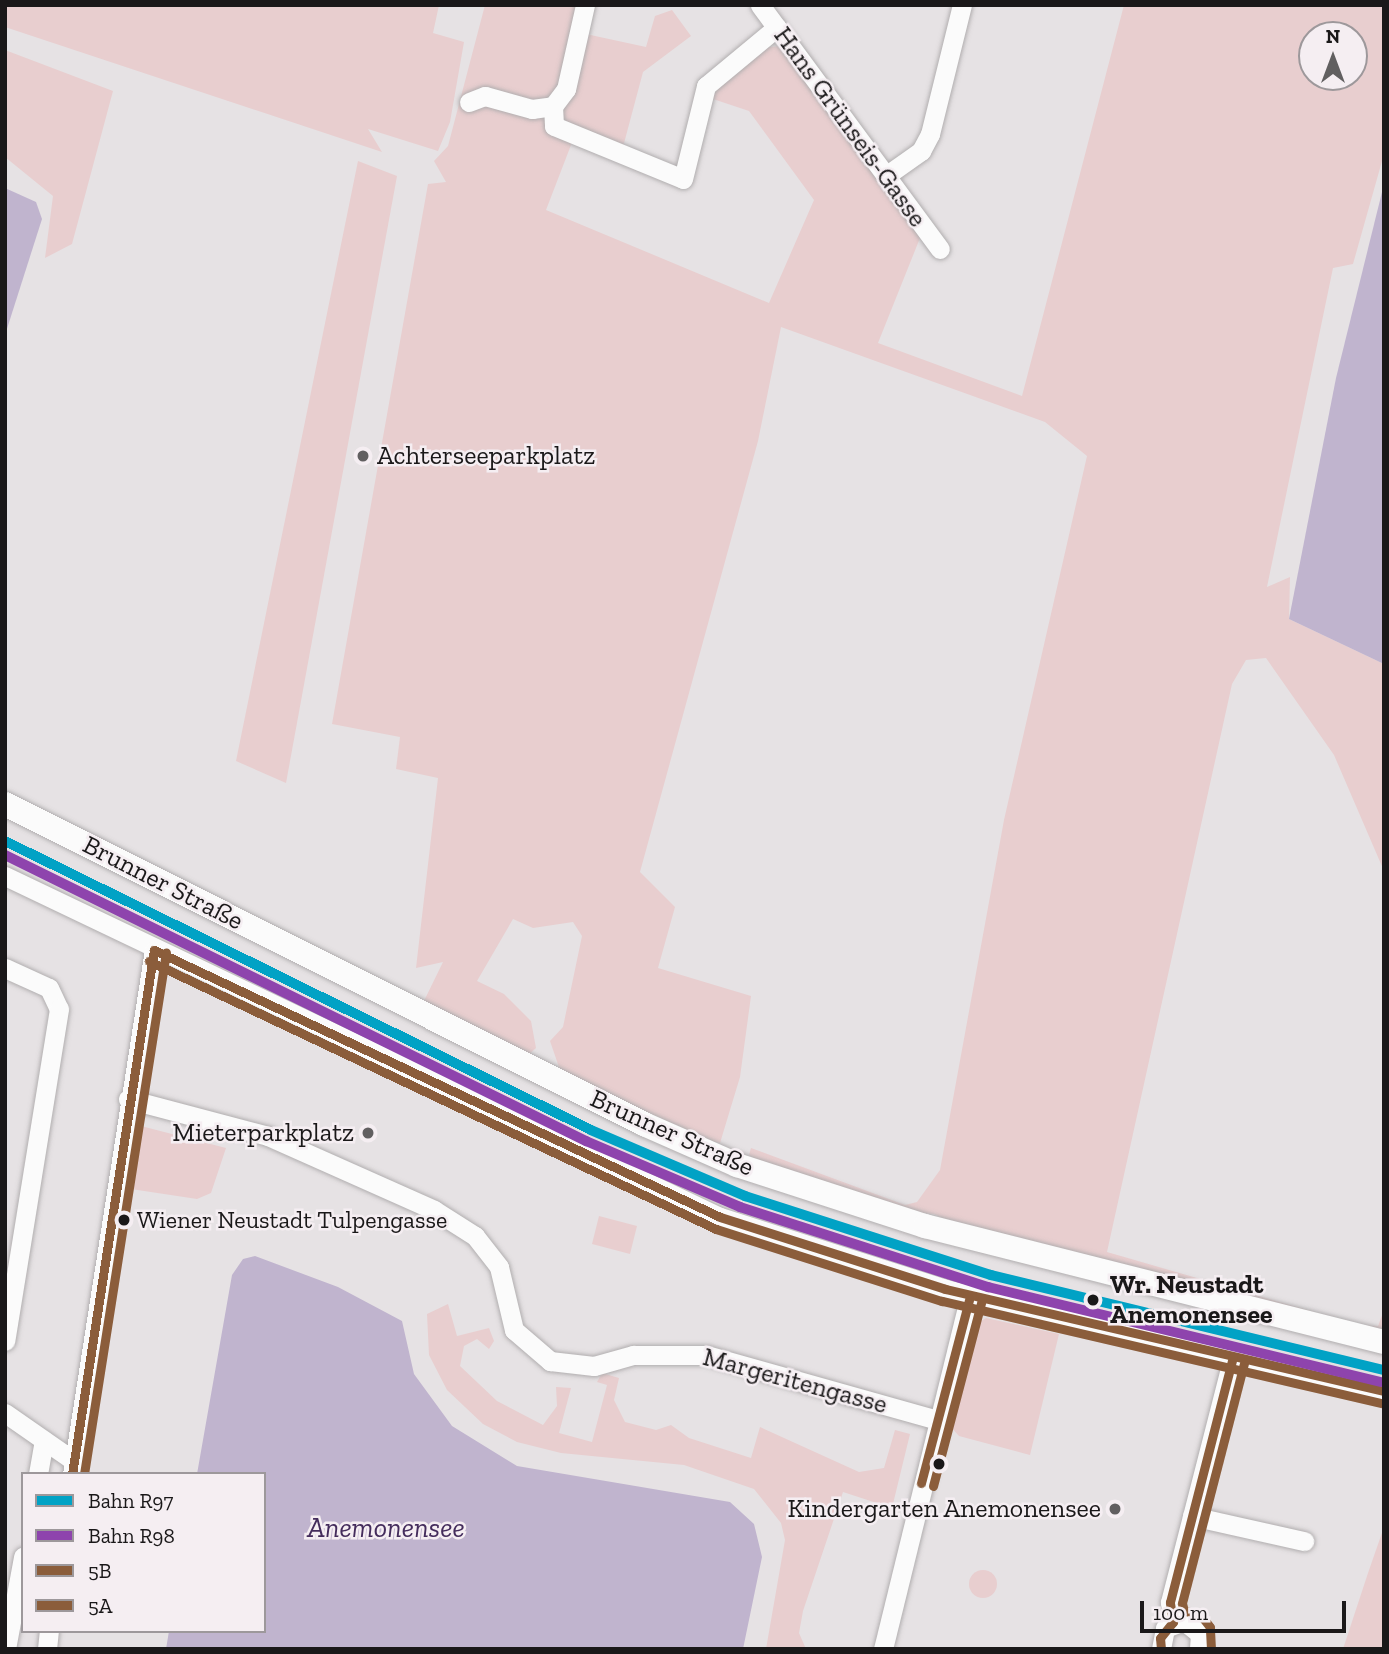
<!DOCTYPE html>
<html>
<head>
<meta charset="utf-8">
<style>
	body { margin:0 }
	#map { position:relative; width:1389px; height:1654px; overflow:hidden; background:#e6e2e4; font-family:"Zilla Slab",serif }
	div>[style] { position:absolute }
	.green>* { inset:0; background:#e8cecf }
	.round { border-radius:50% }
	.water>* { inset:0; background:#c0b4ce }
	.roads { filter:drop-shadow(0 0 2px #b1aeaf) drop-shadow(0 0 2px #b1aeaf) }
	.minor>* { height:19px; margin:-9.5px; padding:0 9.5px; transform-origin:9.5px; border-radius:9.5px; background:#fbfbfb }
	.major>* { height:24px; margin:-12px; padding:0 12px; transform-origin:12px; border-radius:12px; background:#fbfbfb }
	.bus-1>* { height:9px; margin:-4.5px; padding:0 4.5px; transform-origin:4.5px; border-radius:4.5px; background:#8b5d3b }
	.bus-2>* { height:9px; margin:-4.5px; padding:0 4.5px; transform-origin:4.5px; border-radius:4.5px; background:#8b5d3b }
	.rail-1>* { height:10px; margin:-5px; padding:0 5px; transform-origin:5px; border-radius:5px; background:#01a2c5 }
	.rail-2>* { height:10px; margin:-5px; padding:0 5px; transform-origin:5px; border-radius:5px; background:#8e44ad }
	.dots>* { width:19px; height:19px; translate:-50% -50%; box-sizing:border-box; border:4px solid #f5eef2; border-radius:50% }
	span { translate:-50% -50%; white-space:nowrap; text-align:center; line-height:1.15; -webkit-text-stroke:5px #f5eef2; paint-order:stroke }
	.bus-label { font-size:24px; color:#1a1819 }
	.left { translate:0 -50%; text-align:left }
	.street-label { font-size:26px; color:#1a1819 }
	.poi-label { font-size:26px; color:#1a1819 }
	.right { translate:-100% -50%; text-align:right }
	.stop-label { font-size:26px; color:#1a1819; font-weight:700 }
	.water-label { font-size:28px; color:#442c5c; font-style:italic }
	.frame { position:absolute; inset:0; border:7px solid #1a1819; pointer-events:none }
	.legend { position:absolute; left:21px; top:1472px; width:245px; height:161px; box-sizing:border-box; background:#f5eef2; border:2px solid #9d989b; margin:0; padding:9px 12px; list-style:none; font-size:21px; color:#1a1819 }
	.legend li { display:flex; align-items:center; gap:14px; height:35px }
	.legend b { width:35px; border:2px solid #9d989b }
	.north { position:absolute; left:1298px; top:21px; width:70px; height:70px; box-sizing:border-box; background:#f5eef2; border:2px solid #9d989b; border-radius:50%; rotate:0deg; font-size:19px; font-weight:700; line-height:28px; text-align:center; color:#1a1819 }
	.north::after { content:''; display:block; margin:auto; width:24px; height:32px; background:#615f60; clip-path:polygon(50% 0,100% 100%,50% 72%,0 100%) }
	.scale { position:absolute; left:1140px; top:1601px; width:206px; height:32px; box-sizing:border-box; border:4px solid #1a1819; border-top:0; padding-left:9px; font-size:21px; line-height:24px; white-space:nowrap; color:#1a1819; -webkit-text-stroke:5px #f5eef2; paint-order:stroke }
</style>
</head>
<body>
<div id="map">
	<div class="green">
		<div style="clip-path:polygon(5px 5px,439px 5px,433px 33px,464px 42px,450px 122px,438px 151px,368px 129px,382px 152px,5px 27px)"></div>
		<div style="clip-path:polygon(evenodd,485px 5px,578px 5px,572px 31px,646px 47px,655px 16px,672px 10px,691px 36px,643px 72px,623px 147px,576px 132px,546px 210px,769px 303px,814px 200px,749px 111px,710px 98px,719px 80px,762px 48px,779px 46px,920px 238px,878px 343px,1022px 396px,1124px 5px,1384px 5px,1384px 154px,1353px 264px,1333px 268px,1267px 587px,1290px 577px,1289px 619px,1384px 664px,1384px 871px,1334px 755px,1266px 658px,1246px 660px,1232px 684px,1107px 1252px,1359px 1325px,1378px 1326px,1384px 1310px,1384px 1335px,960px 1227px,934px 1214px,899px 1211px,768px 1169px,749px 1155px,751px 1148px,905px 1205px,917px 1202px,940px 1170px,1004px 820px,1087px 456px,1045px 422px,781px 327px,758px 441px,640px 872px,675px 907px,658px 968px,751px 996px,740px 1077px,720px 1143px,688px 1136px,562px 1076px,550px 1041px,563px 1027px,582px 936px,573px 922px,533px 928px,513px 919px,477px 981px,504px 994px,531px 1021px,536px 1048px,528px 1055px,423px 1003px,443px 962px,416px 968px,438px 778px,396px 769px,400px 737px,332px 724px,428px 184px,446px 182px,434px 161px,448px 146px,485px 5px,1312px 35px,1354px 35px,1354px 77px,1312px 77px,1312px 35px)"></div>
		<div style="clip-path:polygon(5px 50px,113px 91px,72px 244px,45px 258px,53px 196px,5px 157px)"></div>
		<div style="clip-path:polygon(358px 161px,397px 176px,286px 783px,236px 761px)"></div>
		<div style="clip-path:polygon(141px 1126px,226px 1148px,211px 1193px,197px 1199px,131px 1189px)"></div>
		<div style="clip-path:polygon(599px 1216px,637px 1226px,630px 1254px,592px 1244px)"></div>
		<div style="clip-path:polygon(448px 1304px,457px 1336px,489px 1328px,494px 1341px,489px 1349px,477px 1339px,464px 1346px,460px 1366px,497px 1401px,543px 1425px,557px 1406px,556px 1387px,571px 1388px,559px 1433px,592px 1442px,607px 1385px,597px 1382px,602px 1373px,619px 1378px,614px 1400px,625px 1422px,656px 1430px,671px 1425px,689px 1438px,751px 1458px,760px 1427px,859px 1472px,884px 1468px,895px 1430px,910px 1434px,892px 1508px,843px 1492px,803px 1611px,799px 1633px,806px 1649px,766px 1649px,785px 1540px,781px 1523px,754px 1489px,684px 1465px,561px 1453px,517px 1442px,483px 1424px,447px 1390px,429px 1355px,427px 1314px)"></div>
		<div style="clip-path:polygon(986px 1318px,1059px 1334px,1030px 1455px,959px 1436px,950px 1426px,978px 1323px)"></div>
		<div style="clip-path:polygon(1384px 1527px,1384px 1649px,1343px 1649px,1368px 1573px)"></div>
		<div class="round" style="left:969px;top:1570px;width:28px;height:28px"></div>
	</div>
	<div class="water">
		<div style="clip-path:polygon(1384px 184px,1384px 664px,1289px 619px,1336px 378px)"></div>
		<div style="clip-path:polygon(5px 188px,36px 202px,42px 219px,5px 335px)"></div>
		<div style="clip-path:polygon(255px 1256px,338px 1287px,402px 1321px,414px 1374px,452px 1426px,517px 1466px,730px 1502px,754px 1524px,762px 1557px,743px 1649px,166px 1649px,169px 1631px,264px 1631px,264px 1474px,197px 1474px,232px 1275px,243px 1259px)"></div>
	</div>
	<div class="roads">
		<div class="minor">
			<div style="left:585px;top:5px;width:86px;rotate:102.7deg"></div>
			<div style="left:566px;top:89px;width:21px;rotate:127deg"></div>
			<div style="left:553px;top:106px;width:20px;rotate:87deg"></div>
			<div style="left:554px;top:126px;width:139px;rotate:22.3deg"></div>
			<div style="left:683px;top:179px;width:96px;rotate:-76.1deg"></div>
			<div style="left:706px;top:86px;width:92px;rotate:-39.7deg"></div>
			<div style="left:760px;top:5px;width:303px;rotate:53.6deg"></div>
			<div style="left:469px;top:102px;width:17px;rotate:-21deg"></div>
			<div style="left:485px;top:96px;width:49px;rotate:15.5deg"></div>
			<div style="left:532px;top:109px;width:21px;rotate:-8deg"></div>
			<div style="left:887px;top:175px;width:42px;rotate:-35.2deg"></div>
			<div style="left:921px;top:151px;width:19px;rotate:-62deg"></div>
			<div style="left:930px;top:134px;width:133px;rotate:-76.1deg"></div>
			<div style="left:5px;top:876px;width:792px;rotate:25.5deg"></div>
			<div style="left:720px;top:1217px;width:236px;rotate:17.7deg"></div>
			<div style="left:945px;top:1289px;width:451px;rotate:13.1deg"></div>
			<div style="left:5px;top:968px;width:48px;rotate:24.4deg"></div>
			<div style="left:49px;top:988px;width:23px;rotate:65deg"></div>
			<div style="left:59px;top:1009px;width:336px;rotate:99.2deg"></div>
			<div style="left:128px;top:1099px;width:145px;rotate:14.8deg"></div>
			<div style="left:268px;top:1136px;width:182px;rotate:24deg"></div>
			<div style="left:434px;top:1210px;width:49px;rotate:32.4deg"></div>
			<div style="left:475px;top:1236px;width:39px;rotate:52deg"></div>
			<div style="left:499px;top:1267px;width:65px;rotate:76.6deg"></div>
			<div style="left:514px;top:1330px;width:48px;rotate:40.7deg"></div>
			<div style="left:550px;top:1361px;width:44px;rotate:6.5deg"></div>
			<div style="left:594px;top:1366px;width:41px;rotate:-15.8deg"></div>
			<div style="left:633px;top:1355px;width:73px"></div>
			<div style="left:706px;top:1355px;width:241px;rotate:15.7deg"></div>
			<div style="left:5px;top:1413px;width:84px;rotate:34.8deg"></div>
			<div style="left:38px;top:1474px;width:34px;rotate:-80deg"></div>
			<div style="left:72px;top:1474px;width:530px;rotate:-81.11deg"></div>
			<div style="left:1192px;top:1516px;width:115px;rotate:12.6deg"></div>
			<div style="left:1173px;top:1622px;width:20px;rotate:-99deg"></div>
			<div style="left:1170px;top:1602px;width:253px;rotate:-75.6deg"></div>
			<div style="left:6px;top:1649px;width:94px;rotate:-79.5deg"></div>
			<div style="left:47px;top:1649px;width:18px;rotate:-84deg"></div>
			<div style="left:883px;top:1649px;width:364px;rotate:-76.2deg"></div>
			<div style="left:1161px;top:1649px;width:21px;rotate:-79deg"></div>
			<div style="left:1165px;top:1628px;width:20px;rotate:-20deg"></div>
			<div style="left:1184px;top:1621px;width:21px;rotate:39deg"></div>
			<div style="left:1200px;top:1634px;width:15px;rotate:94deg"></div>
		</div>
		<div class="major">
			<div style="left:5px;top:804px;width:715px;rotate:26.6deg"></div>
			<div style="left:644px;top:1124px;width:102px;rotate:23.8deg"></div>
			<div style="left:737px;top:1165px;width:198px;rotate:18deg"></div>
			<div style="left:925px;top:1226px;width:473px;rotate:14.2deg"></div>
		</div>
	</div>
	<div class="bus-1">
		<div style="left:154px;top:950px;width:626px;rotate:25.25deg"></div>
		<div style="left:720px;top:1217px;width:236px;rotate:17.7deg"></div>
		<div style="left:945px;top:1289px;width:451px;rotate:13.1deg"></div>
		<div style="left:72px;top:1474px;width:530px;rotate:-81.11deg"></div>
		<div style="left:921px;top:1483px;width:193px;rotate:-75.3deg"></div>
		<div style="left:1161px;top:1649px;width:11px;rotate:-95deg"></div>
		<div style="left:1160px;top:1638px;width:21px;rotate:-51deg"></div>
		<div style="left:1173px;top:1622px;width:20px;rotate:-99deg"></div>
		<div style="left:1170px;top:1602px;width:253px;rotate:-75.6deg"></div>
	</div>
	<div class="bus-2">
		<div style="left:149px;top:961px;width:627px;rotate:25.3deg"></div>
		<div style="left:716px;top:1229px;width:237px;rotate:17.7deg"></div>
		<div style="left:942px;top:1301px;width:451px;rotate:13.1deg"></div>
		<div style="left:84px;top:1474px;width:528px;rotate:-81.07deg"></div>
		<div style="left:933px;top:1486px;width:193px;rotate:-75.3deg"></div>
		<div style="left:1211px;top:1649px;width:22px;rotate:-93deg"></div>
		<div style="left:1210px;top:1627px;width:16px;rotate:-128deg"></div>
		<div style="left:1200px;top:1614px;width:16px;rotate:-169deg"></div>
		<div style="left:1184px;top:1611px;width:8px;rotate:-104deg"></div>
		<div style="left:1182px;top:1603px;width:251px;rotate:-75.5deg"></div>
	</div>
	<div class="rail-1">
		<div style="left:5px;top:841px;width:653px;rotate:26.25deg"></div>
		<div style="left:591px;top:1130px;width:168px;rotate:23.2deg"></div>
		<div style="left:745px;top:1196px;width:258px;rotate:17.8deg"></div>
		<div style="left:991px;top:1275px;width:404px;rotate:13.6deg"></div>
	</div>
	<div class="rail-2">
		<div style="left:5px;top:855px;width:648px;rotate:26.21deg"></div>
		<div style="left:586px;top:1141px;width:168px;rotate:23.2deg"></div>
		<div style="left:740px;top:1207px;width:261px;rotate:17.9deg"></div>
		<div style="left:988px;top:1287px;width:404px;rotate:13.6deg"></div>
	</div>
	<div class="dots">
		<div style="left:363px;top:456px;background:#615f60"></div>
		<div style="left:368px;top:1133px;background:#615f60"></div>
		<div style="left:124px;top:1220px;background:#1a1819"></div>
		<div style="left:1093px;top:1300px;background:#1a1819"></div>
		<div style="left:939px;top:1464px;background:#1a1819"></div>
		<div style="left:1115px;top:1509px;background:#615f60"></div>
	</div>
	<div class="bus-label">
		<span class="left" style="left:137px;top:1220px">Wiener Neustadt Tulpengasse</span>
	</div>
	<div class="street-label">
		<span style="left:850px;top:127px;rotate:54deg">Hans Grünseis-Gasse</span>
		<span style="left:163px;top:883px;rotate:27deg">Brunner Straße</span>
		<span style="left:672px;top:1133px;rotate:24deg">Brunner Straße</span>
		<span style="left:795px;top:1381px;rotate:15deg">Margeritengasse</span>
	</div>
	<div class="poi-label">
		<span class="left" style="left:377px;top:456px">Achterseeparkplatz</span>
		<span class="right" style="left:354px;top:1133px">Mieterparkplatz</span>
		<span class="right" style="left:1101px;top:1509px">Kindergarten Anemonensee</span>
	</div>
	<div class="stop-label">
		<span class="left" style="left:1110px;top:1300px">Wr. Neustadt<br>Anemonensee</span>
	</div>
	<div class="water-label">
		<span style="left:386px;top:1528px">Anemonensee</span>
	</div>
	<div class="frame"></div>
	<ul class="legend">
	<li><b style="height:9px;background:#01a2c5"></b>Bahn R97</li>
	<li><b style="height:9px;background:#8e44ad"></b>Bahn R98</li>
	<li><b style="height:9px;background:#8b5d3b"></b>5B</li>
	<li><b style="height:9px;background:#8b5d3b"></b>5A</li>
	</ul>
	<div class="north">N</div>
	<div class="scale">100 m</div>
</div>
</body>
</html>
